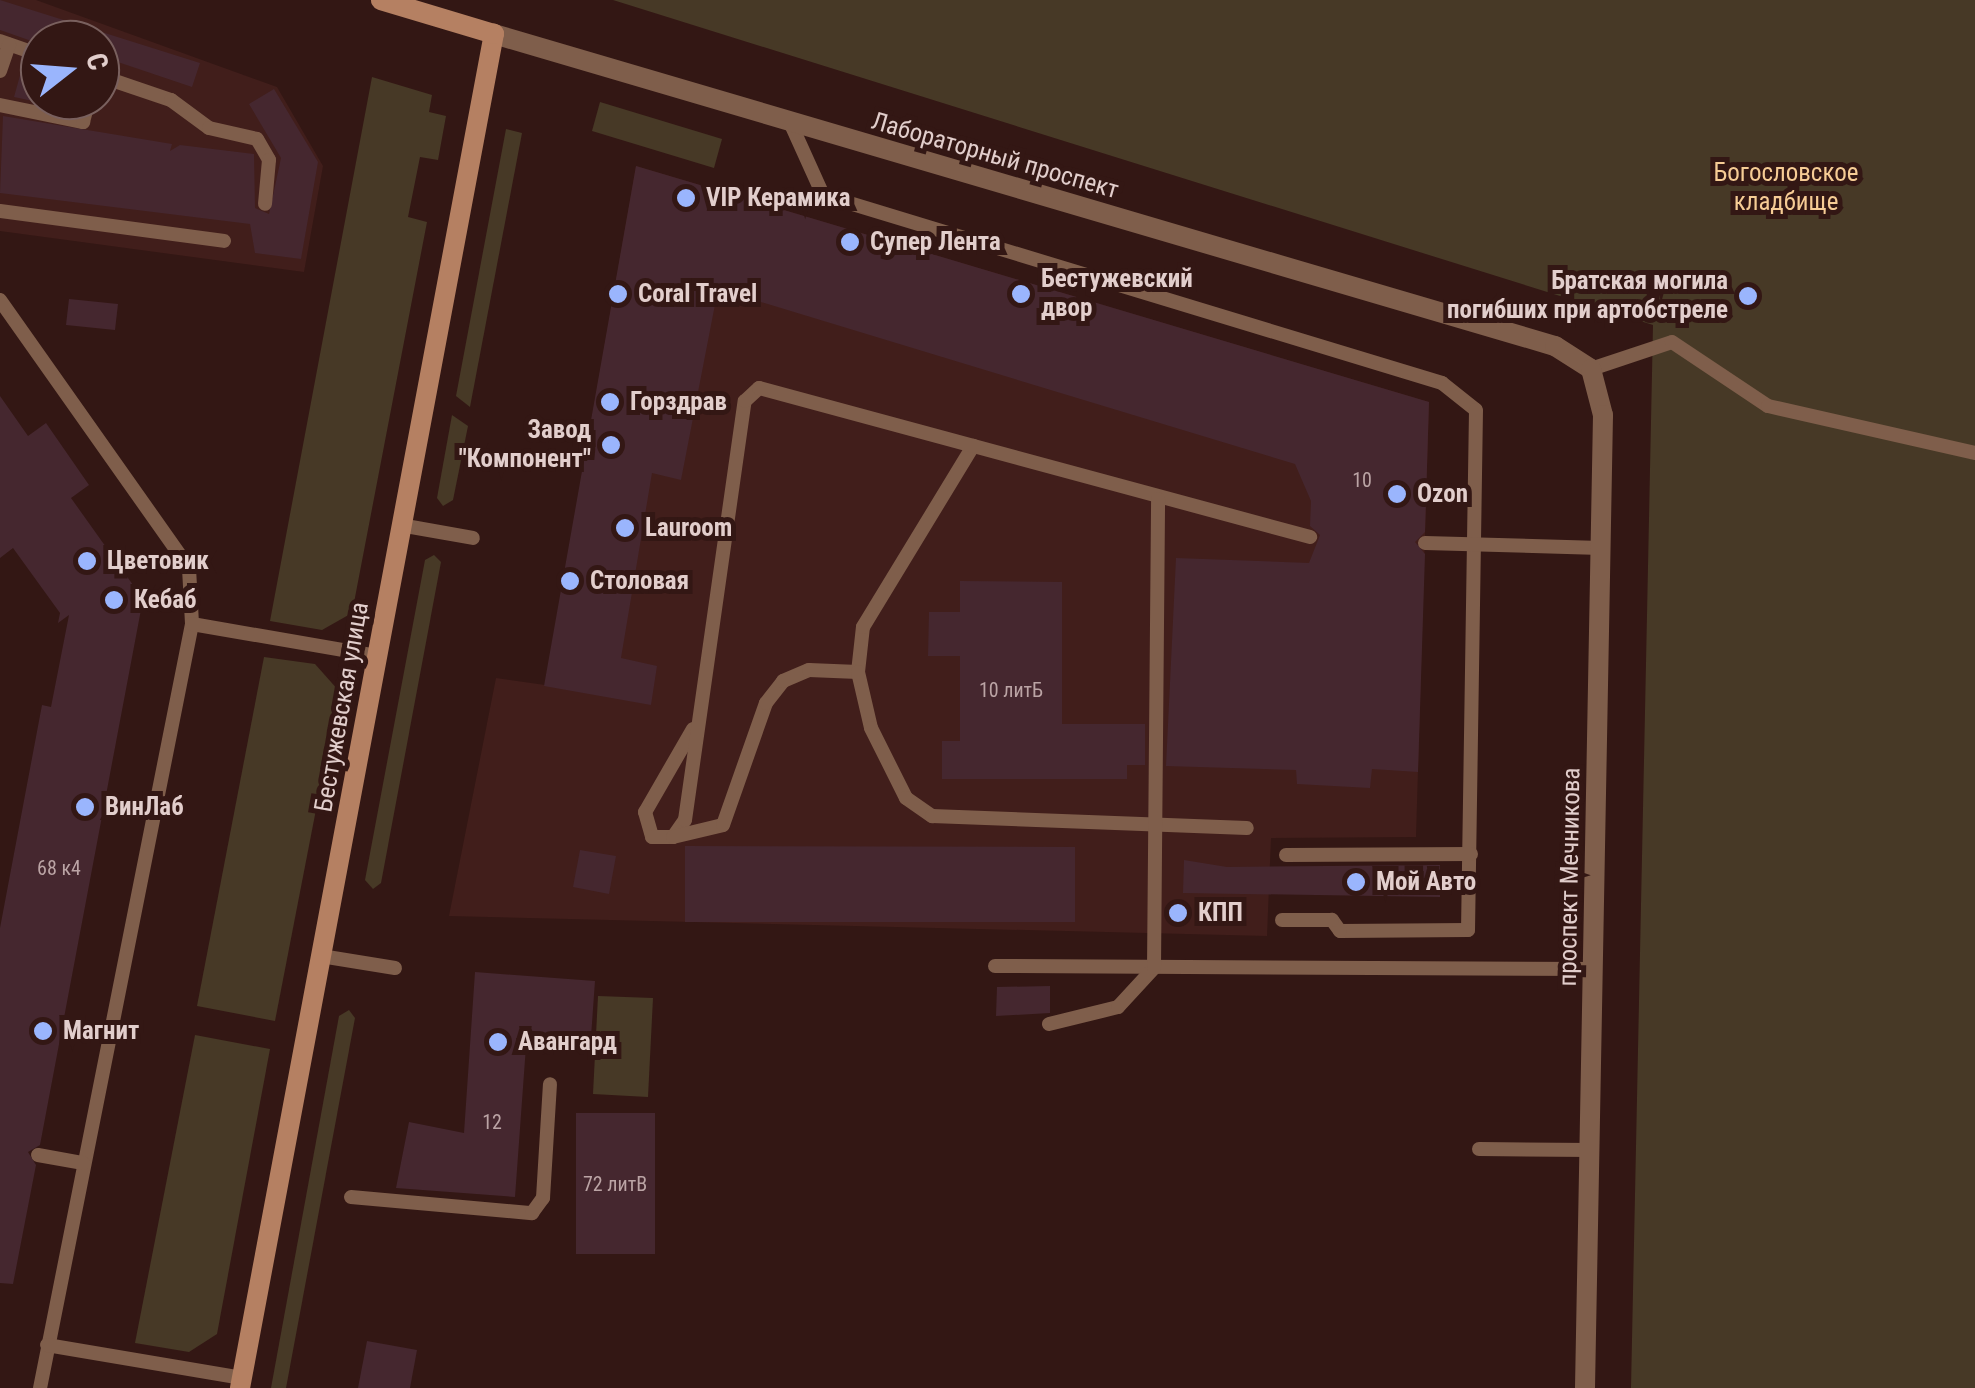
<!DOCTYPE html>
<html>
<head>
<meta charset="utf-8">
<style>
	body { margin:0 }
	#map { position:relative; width:1975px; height:1388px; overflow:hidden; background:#331714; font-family:"Roboto Condensed",sans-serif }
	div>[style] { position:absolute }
	.built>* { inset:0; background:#411e1b }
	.green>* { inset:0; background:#473926 }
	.building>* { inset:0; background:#45272f }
	.lane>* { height:14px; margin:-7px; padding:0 7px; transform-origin:7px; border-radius:7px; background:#7f5e4b }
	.street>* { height:20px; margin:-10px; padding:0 10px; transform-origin:10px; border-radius:10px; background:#7f5e4b }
	.secondary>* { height:20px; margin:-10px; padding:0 10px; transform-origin:10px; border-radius:10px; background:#b58062 }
	.dots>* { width:28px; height:28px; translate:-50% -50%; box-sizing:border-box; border:5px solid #331714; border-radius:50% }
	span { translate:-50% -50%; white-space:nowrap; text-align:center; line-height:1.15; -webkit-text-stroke:10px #331714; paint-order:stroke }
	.number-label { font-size:20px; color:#bba4a5 }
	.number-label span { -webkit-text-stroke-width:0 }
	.street-label { font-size:25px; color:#e2cecc }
	.park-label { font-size:25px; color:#f6cc95 }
	.poi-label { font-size:25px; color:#e2cecc; font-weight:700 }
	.left { translate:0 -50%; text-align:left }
	.right { translate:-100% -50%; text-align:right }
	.north { position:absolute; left:20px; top:20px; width:100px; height:100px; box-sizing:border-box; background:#331714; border:2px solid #79605e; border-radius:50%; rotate:73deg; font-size:28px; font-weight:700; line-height:40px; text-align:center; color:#e2cecc }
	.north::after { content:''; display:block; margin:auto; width:35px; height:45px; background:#9ab5fd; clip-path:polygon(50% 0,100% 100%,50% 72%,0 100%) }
</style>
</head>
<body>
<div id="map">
	<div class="built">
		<div style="clip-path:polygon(evenodd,0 0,36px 0,277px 87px,323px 166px,304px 272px,0 231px,0 0,40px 40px,100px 40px,100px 100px,40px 100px,40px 40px)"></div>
		<div style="clip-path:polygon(636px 166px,1429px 402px,1416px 837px,1271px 838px,1267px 936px,449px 916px,496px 678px,545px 685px)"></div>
	</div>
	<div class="green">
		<div style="clip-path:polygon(613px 0,1975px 0,1975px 1388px,1631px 1388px,1653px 325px)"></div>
		<div style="clip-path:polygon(372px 77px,432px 95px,429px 112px,446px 116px,438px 160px,420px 157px,408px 217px,427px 222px,352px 613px,322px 630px,270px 621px)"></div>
		<div style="clip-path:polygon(600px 102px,722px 139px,714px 168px,592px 131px)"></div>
		<div style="clip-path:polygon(506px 129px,522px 133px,470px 407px,456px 396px)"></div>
		<div style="clip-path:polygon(452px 415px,468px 426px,453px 500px,443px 506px,437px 498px)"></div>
		<div style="clip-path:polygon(434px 555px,441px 562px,381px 883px,373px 889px,365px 880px,425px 560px)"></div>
		<div style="clip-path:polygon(264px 657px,315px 664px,339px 691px,275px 1021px,197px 1006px)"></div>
		<div style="clip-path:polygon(598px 996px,653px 998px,648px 1097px,593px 1094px)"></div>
		<div style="clip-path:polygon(349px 1010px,355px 1018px,286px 1388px,271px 1388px,339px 1016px)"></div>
		<div style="clip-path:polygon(195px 1035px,270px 1049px,217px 1334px,189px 1352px,135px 1343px)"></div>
	</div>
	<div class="building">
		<div style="clip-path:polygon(0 0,200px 63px,192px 87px,100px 56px,100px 40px,40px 44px,0 30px)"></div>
		<div style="clip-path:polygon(24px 61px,40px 65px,40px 100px,78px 100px,75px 110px,14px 97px)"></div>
		<div style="clip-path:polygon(274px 89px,318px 162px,301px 259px,255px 253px,250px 224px,0 193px,3px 116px,172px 144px,170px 151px,180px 145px,254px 154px,255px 208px,269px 214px,281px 158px,249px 104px)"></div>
		<div style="clip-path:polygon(636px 166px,1429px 402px,1425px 532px,1415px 542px,1425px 554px,1418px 772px,1372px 769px,1370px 788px,1297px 784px,1296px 770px,1166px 766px,1176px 558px,1309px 563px,1320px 535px,1310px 526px,1311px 501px,1295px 464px,718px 289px,681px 480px,652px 473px,621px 658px,657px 666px,651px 705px,544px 686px)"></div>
		<div style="clip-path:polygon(69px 299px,118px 304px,115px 330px,66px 325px)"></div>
		<div style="clip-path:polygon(0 396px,28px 436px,46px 423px,89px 485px,71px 498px,143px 599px,40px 1145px,28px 1152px,36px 1165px,13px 1284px,0 1283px,0 928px,42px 705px,51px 707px,69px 615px,58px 623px,60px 613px,13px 548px,0 558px)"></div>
		<div style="clip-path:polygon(960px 581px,1062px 582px,1062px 724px,1145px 724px,1145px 765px,1127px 765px,1127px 779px,942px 779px,942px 741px,960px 741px,960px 656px,928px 656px,929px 612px,960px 612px)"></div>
		<div style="clip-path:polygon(685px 846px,1075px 847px,1075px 922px,685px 922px)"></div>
		<div style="clip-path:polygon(580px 850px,616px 856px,609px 894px,573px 887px)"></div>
		<div style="clip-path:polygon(1184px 860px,1227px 867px,1440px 865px,1440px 897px,1183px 893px)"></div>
		<div style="clip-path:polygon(475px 972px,595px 981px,590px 1051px,526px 1046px,515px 1197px,396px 1188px,409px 1122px,464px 1133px)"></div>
		<div style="clip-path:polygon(1050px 986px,1050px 1013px,996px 1016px,997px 987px)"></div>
		<div style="clip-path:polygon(576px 1113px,655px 1113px,655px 1254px,576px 1254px)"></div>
		<div style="clip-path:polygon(367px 1341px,417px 1350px,410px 1388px,358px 1388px)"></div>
	</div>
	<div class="lane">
		<div style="left:0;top:41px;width:42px;rotate:19.3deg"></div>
		<div style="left:0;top:71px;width:28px;rotate:-71deg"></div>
		<div style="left:100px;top:76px;width:75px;rotate:18.7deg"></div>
		<div style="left:171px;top:100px;width:47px;rotate:36.4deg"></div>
		<div style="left:209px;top:128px;width:49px;rotate:12.9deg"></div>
		<div style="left:257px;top:139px;width:24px;rotate:60deg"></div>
		<div style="left:269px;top:160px;width:44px;rotate:95.2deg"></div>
		<div style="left:0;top:105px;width:85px;rotate:11.6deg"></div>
		<div style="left:83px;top:122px;width:23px;rotate:-75deg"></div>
		<div style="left:790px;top:122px;width:80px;rotate:65.7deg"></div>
		<div style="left:823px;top:195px;width:647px;rotate:16.89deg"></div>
		<div style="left:1442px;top:383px;width:43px;rotate:38.5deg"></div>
		<div style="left:1476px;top:410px;width:520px;rotate:90.88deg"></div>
		<div style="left:1468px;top:930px;width:128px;rotate:179.6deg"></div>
		<div style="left:1340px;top:931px;width:14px;rotate:-126deg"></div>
		<div style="left:1332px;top:920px;width:50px;rotate:180deg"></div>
		<div style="left:0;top:211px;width:226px;rotate:7.6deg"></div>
		<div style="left:0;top:300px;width:328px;rotate:54.8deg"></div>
		<div style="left:189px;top:568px;width:56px;rotate:86.9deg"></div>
		<div style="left:192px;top:624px;width:779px;rotate:101.25deg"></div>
		<div style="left:1591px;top:369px;width:85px;rotate:-18.4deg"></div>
		<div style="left:1672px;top:342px;width:115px;rotate:33.7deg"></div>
		<div style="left:1768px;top:406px;width:212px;rotate:12.8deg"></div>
		<div style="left:400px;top:525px;width:74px;rotate:10.1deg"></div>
		<div style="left:1425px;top:543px;width:176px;rotate:1.6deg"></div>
		<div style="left:192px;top:624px;width:189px;rotate:9.8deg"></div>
		<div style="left:858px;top:672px;width:45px;rotate:-83.7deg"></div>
		<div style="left:863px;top:627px;width:212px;rotate:-58.7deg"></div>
		<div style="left:693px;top:729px;width:96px;rotate:120deg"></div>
		<div style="left:645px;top:812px;width:26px;rotate:74deg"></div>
		<div style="left:652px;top:837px;width:21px"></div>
		<div style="left:673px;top:837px;width:21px;rotate:-55deg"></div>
		<div style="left:685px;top:820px;width:423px;rotate:-81.9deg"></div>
		<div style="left:745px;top:401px;width:19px;rotate:-43deg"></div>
		<div style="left:759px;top:388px;width:571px;rotate:15.13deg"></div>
		<div style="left:673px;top:837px;width:51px;rotate:-13.5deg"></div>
		<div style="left:723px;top:825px;width:129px;rotate:-70.6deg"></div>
		<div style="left:766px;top:703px;width:28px;rotate:-52deg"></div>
		<div style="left:783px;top:681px;width:28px;rotate:-23deg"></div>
		<div style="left:809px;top:670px;width:49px;rotate:2.3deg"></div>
		<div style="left:858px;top:672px;width:57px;rotate:76.9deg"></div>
		<div style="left:871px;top:728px;width:78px;rotate:63.4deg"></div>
		<div style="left:906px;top:798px;width:32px;rotate:35deg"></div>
		<div style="left:932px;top:816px;width:315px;rotate:2.2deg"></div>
		<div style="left:1286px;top:855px;width:185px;rotate:-0.3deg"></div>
		<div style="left:321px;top:956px;width:75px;rotate:9.2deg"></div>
		<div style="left:995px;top:966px;width:599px;rotate:0.29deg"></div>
		<div style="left:1049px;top:1024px;width:71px;rotate:-13.8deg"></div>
		<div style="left:1118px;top:1007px;width:53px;rotate:-47.3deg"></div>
		<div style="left:1154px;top:968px;width:469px;rotate:-89.5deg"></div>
		<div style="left:1479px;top:1149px;width:113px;rotate:0.5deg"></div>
		<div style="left:38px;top:1155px;width:46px;rotate:10.1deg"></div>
		<div style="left:351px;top:1197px;width:182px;rotate:5.1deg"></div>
		<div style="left:532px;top:1213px;width:19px;rotate:-54deg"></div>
		<div style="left:543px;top:1198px;width:114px;rotate:-86.5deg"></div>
		<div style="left:47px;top:1345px;width:198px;rotate:9.6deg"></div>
	</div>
	<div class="street">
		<div style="left:494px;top:34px;width:1106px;rotate:16.39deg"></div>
		<div style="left:1555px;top:346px;width:43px;rotate:32.6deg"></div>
		<div style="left:1591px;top:369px;width:48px;rotate:75.4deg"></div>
		<div style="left:1603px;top:415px;width:973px;rotate:91.06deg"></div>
	</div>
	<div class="secondary">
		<div style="left:240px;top:1388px;width:1378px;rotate:-79.38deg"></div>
		<div style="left:494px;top:34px;width:118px;rotate:-163.3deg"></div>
	</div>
	<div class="dots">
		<div style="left:686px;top:198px;background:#9ab5fd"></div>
		<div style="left:850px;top:242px;background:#9ab5fd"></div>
		<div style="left:618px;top:294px;background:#9ab5fd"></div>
		<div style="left:1021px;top:294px;background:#9ab5fd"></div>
		<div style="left:1748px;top:296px;background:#9ab5fd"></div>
		<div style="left:610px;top:402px;background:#9ab5fd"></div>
		<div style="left:611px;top:445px;background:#9ab5fd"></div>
		<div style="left:1397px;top:494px;background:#9ab5fd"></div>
		<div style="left:625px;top:528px;background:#9ab5fd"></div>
		<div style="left:87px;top:561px;background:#9ab5fd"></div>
		<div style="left:570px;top:581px;background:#9ab5fd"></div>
		<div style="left:114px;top:600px;background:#9ab5fd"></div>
		<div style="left:85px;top:807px;background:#9ab5fd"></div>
		<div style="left:1356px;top:882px;background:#9ab5fd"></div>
		<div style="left:1178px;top:913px;background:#9ab5fd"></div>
		<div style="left:43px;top:1031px;background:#9ab5fd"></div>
		<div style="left:498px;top:1042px;background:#9ab5fd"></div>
	</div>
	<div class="number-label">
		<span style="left:1362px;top:480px">10</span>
		<span style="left:1011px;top:690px">10 литБ</span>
		<span style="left:59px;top:868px">68 к4</span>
		<span style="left:492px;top:1122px">12</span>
		<span style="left:615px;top:1184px">72 литВ</span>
	</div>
	<div class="street-label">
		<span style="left:995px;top:156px;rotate:16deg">Лабораторный проспект</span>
		<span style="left:342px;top:707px;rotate:-80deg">Бестужевская улица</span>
		<span style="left:1570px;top:877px;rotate:-89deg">проспект Мечникова</span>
	</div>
	<div class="park-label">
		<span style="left:1786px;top:188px">Богословское<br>кладбище</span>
	</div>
	<div class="poi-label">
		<span class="left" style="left:706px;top:198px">VIP Керамика</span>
		<span class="left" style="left:870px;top:242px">Супер Лента</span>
		<span class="left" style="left:1041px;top:294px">Бестужевский<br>двор</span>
		<span class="right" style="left:1728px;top:296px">Братская могила<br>погибших при артобстреле</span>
		<span class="left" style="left:638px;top:294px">Coral Travel</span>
		<span class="left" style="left:630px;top:402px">Горздрав</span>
		<span class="right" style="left:591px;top:445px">Завод<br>"Компонент"</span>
		<span class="left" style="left:1417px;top:494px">Ozon</span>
		<span class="left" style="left:645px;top:528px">Lauroom</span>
		<span class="left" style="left:107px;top:561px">Цветовик</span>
		<span class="left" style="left:590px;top:581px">Столовая</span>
		<span class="left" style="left:134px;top:600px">Кебаб</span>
		<span class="left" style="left:105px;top:807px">ВинЛаб</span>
		<span class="left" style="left:1376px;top:882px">Мой Авто</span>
		<span class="left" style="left:1198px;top:913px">КПП</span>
		<span class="left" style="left:63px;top:1031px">Магнит</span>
		<span class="left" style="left:518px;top:1042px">Авангард</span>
	</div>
	<div class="north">С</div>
</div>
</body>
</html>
